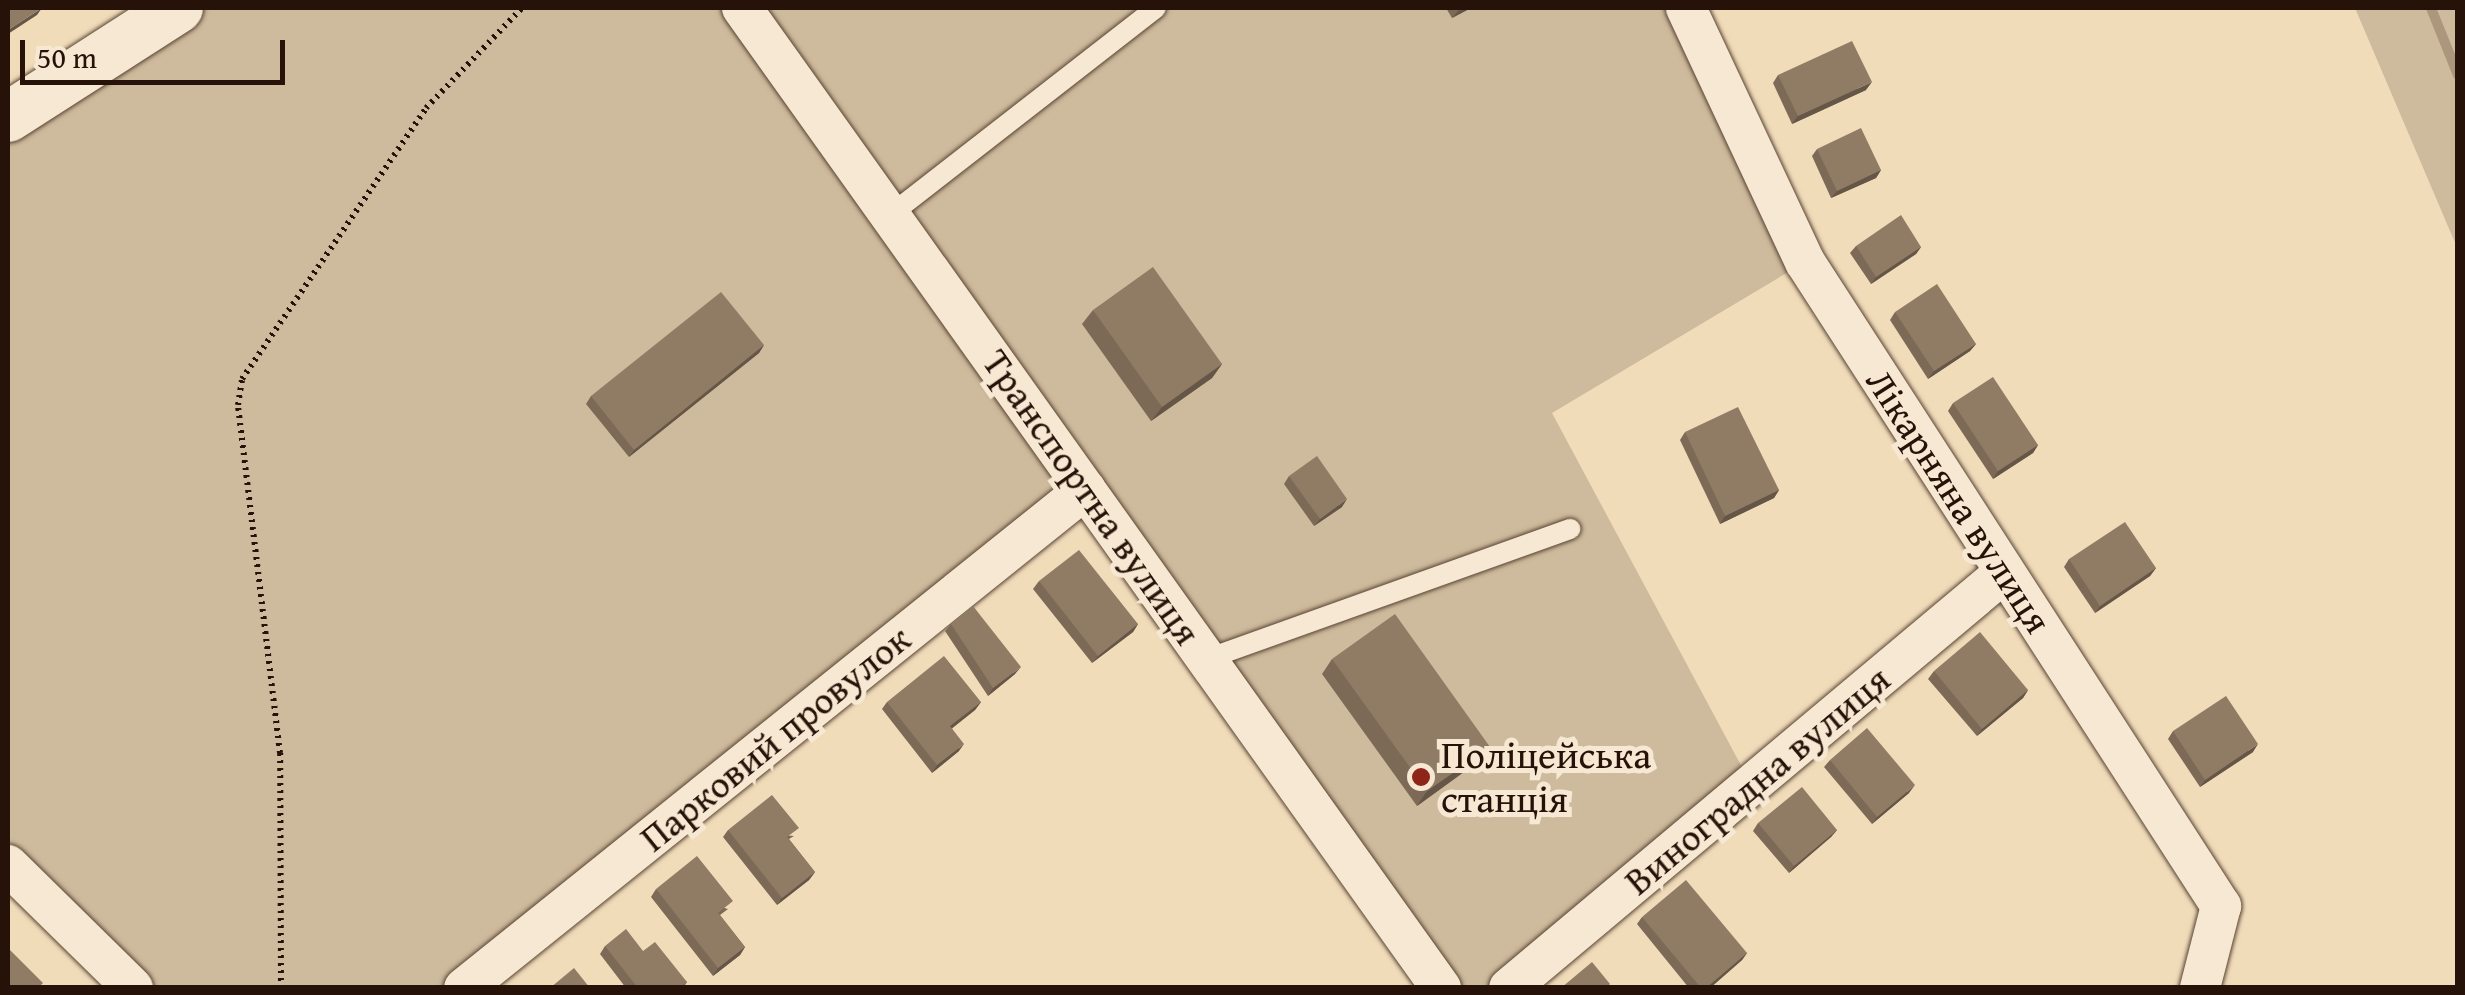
<!DOCTYPE html>
<html>
<head>
<meta charset="utf-8">
<style>
	body { margin:0 }
	#map { position:relative; width:2465px; height:995px; overflow:hidden; background:#f1dcba; font-family:"Gentium Book Plus",serif }
	div>[style] { position:absolute }
	.green>* { inset:0; background:#ceba9c }
	.stream>* { height:10px; margin:-5px; padding:0 5px; transform-origin:5px; border-radius:5px; background:#ac977d }
	.path>* { height:6px; margin-top:-3px; transform-origin:0; background:repeating-linear-gradient(90deg,#261208 0 2.5px,transparent 0 7.5px) }
	.roads { filter:drop-shadow(0 0 2px #594434) drop-shadow(0 0 2px #594434) }
	.service>* { height:20px; margin:-10px; padding:0 10px; transform-origin:10px; border-radius:10px; background:#f6e8d2 }
	.minor>* { height:40px; margin:-20px; padding:0 20px; transform-origin:20px; border-radius:20px; background:#f6e8d2 }
	.tertiary>* { height:50px; margin:-25px; padding:0 25px; transform-origin:25px; border-radius:25px; background:#f6e8d2 }
	.wall>* { inset:0; background:#7c6a57 }
	.shaded-wall>* { inset:0; background:#655647 }
	.building>* { inset:0; background:#907b65 }
	.dots>* { width:28px; height:28px; translate:-50% -50%; box-sizing:border-box; border:5px solid #f6e8d2; border-radius:50% }
	span { translate:-50% -50%; white-space:nowrap; text-align:center; line-height:1.15; -webkit-text-stroke:10px #f6e8d2; paint-order:stroke }
	.street-label { font-size:38px; color:#261208 }
	.poi-label { font-size:38px; color:#261208 }
	.left { translate:0 -50%; text-align:left }
	.frame { position:absolute; inset:0; border:10px solid #261208; pointer-events:none }
	.scale { position:absolute; left:20px; top:40px; width:265px; height:45px; box-sizing:border-box; border:5px solid #261208; border-top:0; padding-left:12px; font-size:30px; line-height:35px; white-space:nowrap; color:#261208; -webkit-text-stroke:8px #f6e8d2; paint-order:stroke }
</style>
</head>
<body>
<div id="map">
	<div class="green">
		<div style="clip-path:polygon(178px 8px,1686px 8px,1805px 262px,1552px 413px,1751px 784px,1509px 987px,1441px 987px,1086px 490px,464px 987px,133px 987px,8px 865px,8px 117px)"></div>
		<div style="clip-path:polygon(2355px 8px,2457px 8px,2457px 246px,2453px 238px)"></div>
	</div>
	<div class="stream">
		<div style="left:2431px;top:8px;width:72px;rotate:68.1deg"></div>
	</div>
	<div class="path">
		<div style="left:281px;top:988px;width:235px;rotate:-90.2deg"></div>
		<div style="left:280px;top:753px;width:351px;rotate:-96.9deg"></div>
		<div style="left:238px;top:405px;width:26px;rotate:-81deg"></div>
		<div style="left:242px;top:379px;width:328px;rotate:-55.8deg"></div>
		<div style="left:426px;top:108px;width:139px;rotate:-46.2deg"></div>
	</div>
	<div class="roads">
		<div class="service">
			<div style="left:890px;top:215px;width:337px;rotate:-37.9deg"></div>
			<div style="left:1207px;top:659px;width:386px;rotate:-19.7deg"></div>
		</div>
		<div class="minor">
			<div style="left:742px;top:8px;width:1204px;rotate:54.5deg"></div>
			<div style="left:1686px;top:8px;width:280px;rotate:64.9deg"></div>
			<div style="left:1805px;top:262px;width:767px;rotate:57.14deg"></div>
			<div style="left:2221px;top:906px;width:85px;rotate:104.4deg"></div>
			<div style="left:8px;top:865px;width:175px;rotate:44.5deg"></div>
			<div style="left:464px;top:988px;width:797px;rotate:-38.74deg"></div>
			<div style="left:1509px;top:988px;width:647px;rotate:-39.99deg"></div>
		</div>
		<div class="tertiary">
			<div style="left:8px;top:117px;width:202px;rotate:-32.7deg"></div>
		</div>
	</div>
	<div class="wall">
		<div style="clip-path:polygon(1446px 8px,1471px 8px,1452px 18px)"></div>
		<div style="clip-path:polygon(1778px 75px,1866px 90px,1792px 124px,1773px 83px)"></div>
		<div style="clip-path:polygon(1817px 149px,1881px 170px,1876px 178px,1831px 198px,1812px 156px)"></div>
		<div style="clip-path:polygon(1856px 246px,1921px 247px,1916px 254px,1871px 284px,1850px 253px)"></div>
		<div style="clip-path:polygon(1093px 310px,1222px 364px,1212px 378px,1151px 421px,1082px 324px)"></div>
		<div style="clip-path:polygon(1895px 312px,1976px 344px,1970px 351px,1928px 379px,1890px 320px)"></div>
		<div style="clip-path:polygon(764px 345px,759px 353px,629px 457px,586px 404px,591px 396px)"></div>
		<div style="clip-path:polygon(1953px 403px,2038px 445px,2033px 453px,1993px 479px,1948px 411px)"></div>
		<div style="clip-path:polygon(1685px 432px,1779px 490px,1774px 498px,1720px 524px,1680px 440px)"></div>
		<div style="clip-path:polygon(1289px 476px,1342px 507px,1314px 526px,1284px 484px)"></div>
		<div style="clip-path:polygon(2069px 559px,2156px 568px,2150px 576px,2095px 613px,2064px 567px)"></div>
		<div style="clip-path:polygon(1039px 581px,1138px 624px,1133px 632px,1092px 663px,1033px 589px)"></div>
		<div style="clip-path:polygon(951px 624px,1015px 674px,988px 696px,945px 631px)"></div>
		<div style="clip-path:polygon(1332px 659px,1479px 761px,1417px 806px,1322px 674px)"></div>
		<div style="clip-path:polygon(1934px 671px,2028px 690px,2023px 698px,1977px 736px,1928px 679px)"></div>
		<div style="clip-path:polygon(887px 702px,981px 702px,975px 710px,952px 728px,959px 751px,932px 773px,882px 709px)"></div>
		<div style="clip-path:polygon(2173px 731px,2253px 752px,2200px 787px,2168px 739px)"></div>
		<div style="clip-path:polygon(1830px 760px,1909px 793px,1872px 824px,1824px 767px)"></div>
		<div style="clip-path:polygon(1758px 823px,1837px 830px,1831px 837px,1789px 873px,1753px 831px)"></div>
		<div style="clip-path:polygon(728px 830px,794px 836px,789px 839px,815px 872px,809px 880px,777px 905px,723px 837px)"></div>
		<div style="clip-path:polygon(656px 889px,728px 909px,720px 915px,745px 947px,740px 955px,713px 976px,651px 897px)"></div>
		<div style="clip-path:polygon(1642px 917px,1747px 953px,1742px 960px,1710px 988px,1689px 988px,1637px 924px)"></div>
		<div style="clip-path:polygon(605px 946px,643px 951px,687px 982px,683px 988px,626px 988px,600px 954px)"></div>
	</div>
	<div class="shaded-wall">
		<div style="clip-path:polygon(42px 8px,37px 15px,8px 34px,8px 30px)"></div>
		<div style="clip-path:polygon(1463px 8px,1471px 8px,1452px 18px,1458px 11px)"></div>
		<div style="clip-path:polygon(1872px 82px,1866px 90px,1792px 124px,1798px 116px)"></div>
		<div style="clip-path:polygon(1881px 170px,1876px 178px,1831px 198px,1837px 191px)"></div>
		<div style="clip-path:polygon(1921px 247px,1916px 254px,1871px 284px,1876px 277px)"></div>
		<div style="clip-path:polygon(1976px 344px,1970px 351px,1928px 379px,1934px 371px)"></div>
		<div style="clip-path:polygon(764px 345px,759px 353px,629px 457px,634px 450px)"></div>
		<div style="clip-path:polygon(1222px 364px,1212px 378px,1151px 421px,1162px 407px)"></div>
		<div style="clip-path:polygon(2038px 445px,2033px 453px,1993px 479px,1998px 471px)"></div>
		<div style="clip-path:polygon(1779px 490px,1774px 498px,1720px 524px,1725px 516px)"></div>
		<div style="clip-path:polygon(1347px 499px,1342px 507px,1314px 526px,1320px 519px)"></div>
		<div style="clip-path:polygon(2156px 568px,2150px 576px,2095px 613px,2100px 606px)"></div>
		<div style="clip-path:polygon(1138px 624px,1133px 632px,1092px 663px,1098px 656px)"></div>
		<div style="clip-path:polygon(1021px 667px,1015px 674px,988px 696px,993px 688px)"></div>
		<div style="clip-path:polygon(2028px 690px,2023px 698px,1977px 736px,1982px 729px)"></div>
		<div style="clip-path:polygon(981px 702px,975px 710px,945px 734px,950px 726px)"></div>
		<div style="clip-path:polygon(964px 744px,959px 751px,932px 773px,937px 765px)"></div>
		<div style="clip-path:polygon(2258px 744px,2253px 752px,2200px 787px,2205px 780px)"></div>
		<div style="clip-path:polygon(1490px 747px,1479px 761px,1417px 806px,1427px 791px)"></div>
		<div style="clip-path:polygon(1915px 785px,1909px 793px,1872px 824px,1877px 817px)"></div>
		<div style="clip-path:polygon(1837px 830px,1831px 837px,1789px 873px,1794px 866px)"></div>
		<div style="clip-path:polygon(815px 872px,809px 880px,777px 905px,782px 898px)"></div>
		<div style="clip-path:polygon(745px 947px,740px 955px,713px 976px,718px 968px)"></div>
		<div style="clip-path:polygon(1747px 953px,1742px 960px,1710px 988px,1706px 988px)"></div>
	</div>
	<div class="building">
		<div style="clip-path:polygon(8px 8px,42px 8px,8px 30px)"></div>
		<div style="clip-path:polygon(1852px 41px,1872px 82px,1798px 116px,1778px 75px)"></div>
		<div style="clip-path:polygon(1861px 128px,1881px 170px,1837px 191px,1817px 149px)"></div>
		<div style="clip-path:polygon(1901px 215px,1921px 247px,1876px 277px,1856px 246px)"></div>
		<div style="clip-path:polygon(1153px 267px,1222px 364px,1162px 407px,1093px 310px)"></div>
		<div style="clip-path:polygon(1937px 284px,1976px 344px,1934px 371px,1895px 312px)"></div>
		<div style="clip-path:polygon(721px 292px,764px 345px,634px 450px,591px 396px)"></div>
		<div style="clip-path:polygon(1993px 377px,2038px 445px,1998px 471px,1953px 403px)"></div>
		<div style="clip-path:polygon(1738px 407px,1779px 490px,1725px 516px,1685px 432px)"></div>
		<div style="clip-path:polygon(1317px 456px,1347px 499px,1320px 519px,1289px 476px)"></div>
		<div style="clip-path:polygon(2125px 522px,2156px 568px,2100px 606px,2069px 559px)"></div>
		<div style="clip-path:polygon(1079px 550px,1138px 624px,1098px 656px,1039px 581px)"></div>
		<div style="clip-path:polygon(973px 606px,1021px 667px,993px 688px,951px 624px)"></div>
		<div style="clip-path:polygon(1395px 614px,1490px 747px,1427px 791px,1332px 659px)"></div>
		<div style="clip-path:polygon(1980px 632px,2028px 690px,1982px 729px,1934px 671px)"></div>
		<div style="clip-path:polygon(944px 656px,981px 702px,950px 726px,964px 744px,937px 765px,887px 702px)"></div>
		<div style="clip-path:polygon(2226px 696px,2258px 744px,2205px 780px,2173px 731px)"></div>
		<div style="clip-path:polygon(1867px 728px,1915px 785px,1877px 817px,1830px 760px)"></div>
		<div style="clip-path:polygon(1802px 787px,1837px 830px,1794px 866px,1758px 823px)"></div>
		<div style="clip-path:polygon(772px 795px,799px 828px,787px 837px,815px 872px,782px 898px,728px 830px)"></div>
		<div style="clip-path:polygon(697px 856px,733px 901px,718px 913px,745px 947px,718px 968px,656px 889px)"></div>
		<div style="clip-path:polygon(1686px 880px,1747px 953px,1706px 988px,1701px 988px,1642px 917px)"></div>
		<div style="clip-path:polygon(626px 929px,643px 951px,655px 942px,687px 982px,680px 988px,638px 988px,605px 946px)"></div>
		<div style="clip-path:polygon(8px 948px,43px 983px,38px 988px,8px 988px)"></div>
		<div style="clip-path:polygon(1592px 962px,1610px 984px,1606px 988px,1561px 988px)"></div>
		<div style="clip-path:polygon(574px 968px,590px 988px,550px 988px)"></div>
	</div>
	<div class="dots">
		<div style="left:1421px;top:777px;background:#8f2418"></div>
	</div>
	<div class="street-label">
		<span style="left:1092px;top:497px;rotate:55deg">Транспортна вулиця</span>
		<span style="left:1959px;top:501px;rotate:57deg">Лікарняна вулиця</span>
		<span style="left:775px;top:738px;rotate:-39deg">Парковий провулок</span>
		<span style="left:1757px;top:780px;rotate:-40deg">Виноградна вулиця</span>
	</div>
	<div class="poi-label">
		<span class="left" style="left:1441px;top:777px">Поліцейська<br>станція</span>
	</div>
	<div class="frame"></div>
	<div class="scale">50 m</div>
</div>
</body>
</html>
